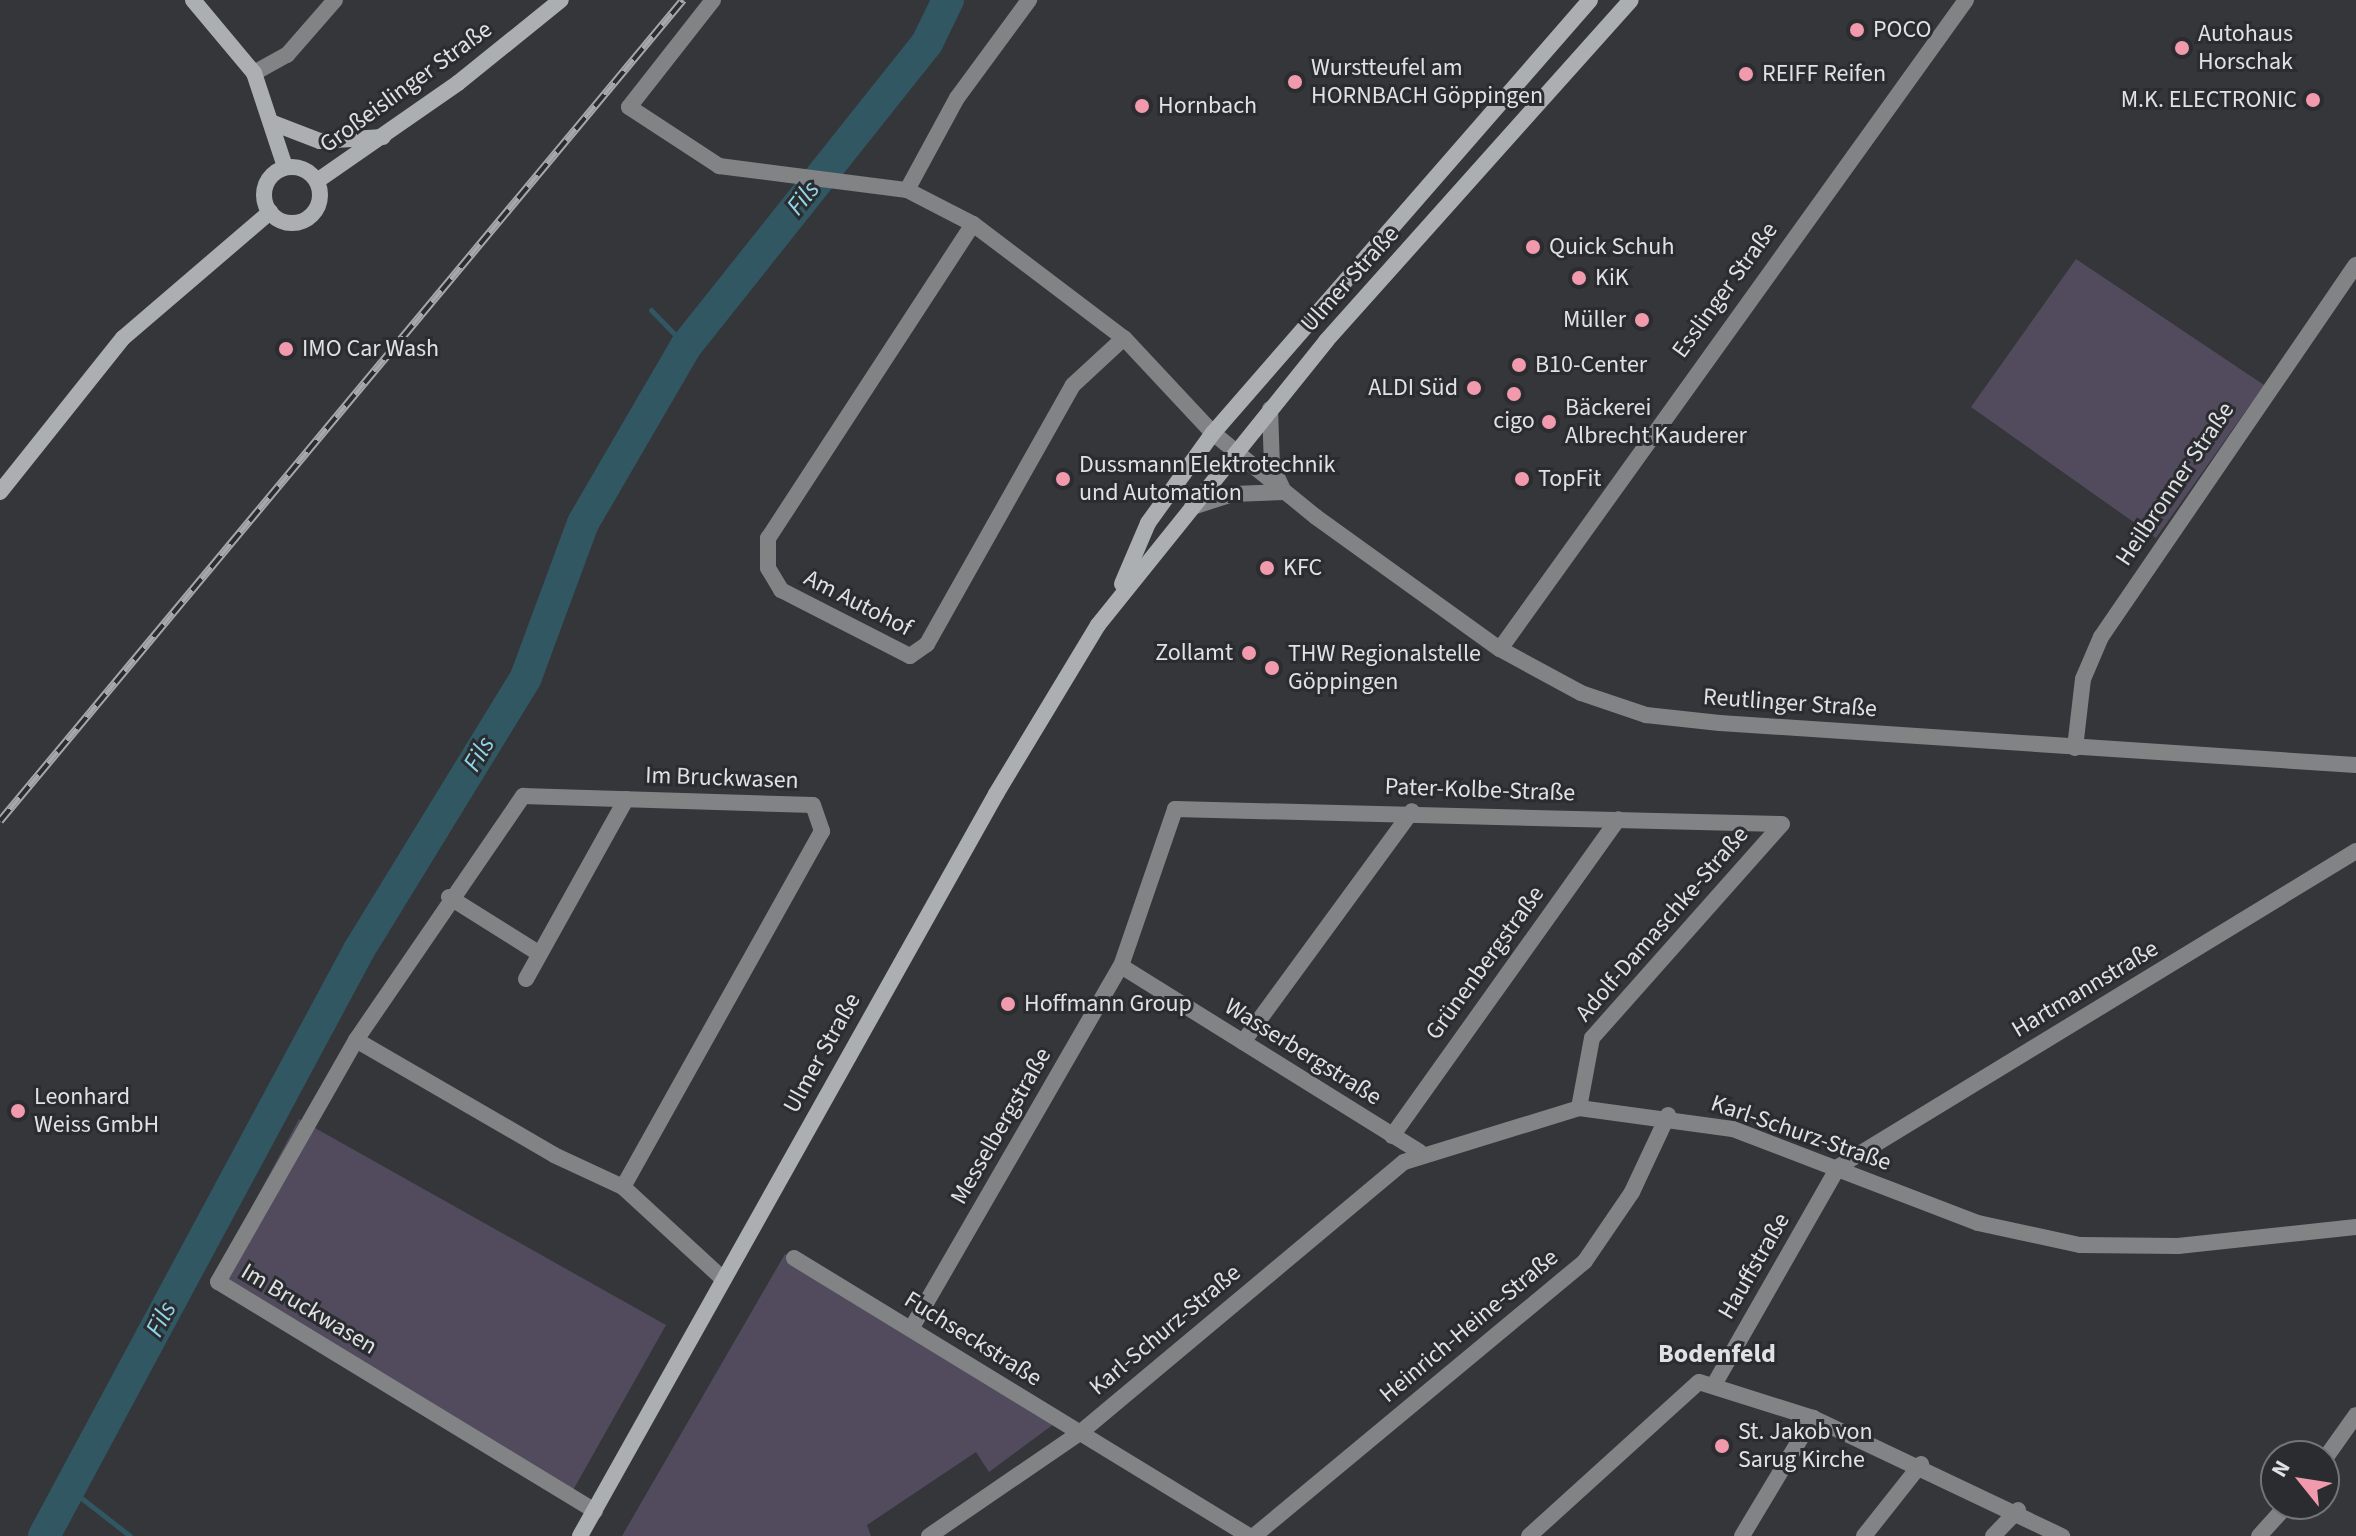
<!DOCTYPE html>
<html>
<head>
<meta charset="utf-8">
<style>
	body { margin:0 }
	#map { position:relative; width:2356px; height:1536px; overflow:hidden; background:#343639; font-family:"Source Sans 3",sans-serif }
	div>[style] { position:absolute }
	.green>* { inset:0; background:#524b5e }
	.stream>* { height:5px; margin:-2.5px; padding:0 2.5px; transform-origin:2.5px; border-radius:2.5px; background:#315762 }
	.river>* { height:32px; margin:-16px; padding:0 16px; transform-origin:16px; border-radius:16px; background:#315762 }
	.street>* { height:16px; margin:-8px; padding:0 8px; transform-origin:8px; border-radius:8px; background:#828385 }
	.secondary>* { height:16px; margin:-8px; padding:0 8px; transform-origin:8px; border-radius:8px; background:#acafb1 }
	.secondary>.ring { margin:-8px; padding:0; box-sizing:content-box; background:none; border:16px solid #acafb1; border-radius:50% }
	.rail>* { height:8px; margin-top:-4px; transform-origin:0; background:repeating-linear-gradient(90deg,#2a2c2f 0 15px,#a5a7a9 0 30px); box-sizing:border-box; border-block:2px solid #a5a7a9 }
	.dots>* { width:22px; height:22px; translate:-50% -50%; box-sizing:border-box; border:4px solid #2a2c2f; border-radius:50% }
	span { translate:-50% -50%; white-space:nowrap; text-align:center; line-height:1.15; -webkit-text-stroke:6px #2a2c2f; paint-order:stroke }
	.poi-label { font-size:24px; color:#dfe1e3 }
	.left { translate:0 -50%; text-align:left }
	.right { translate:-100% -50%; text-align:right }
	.street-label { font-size:24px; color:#dfe1e3 }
	.water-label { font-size:26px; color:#8ed5ea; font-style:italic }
	.neighbourhood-label { font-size:26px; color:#dfe1e3; font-weight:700 }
	.north { position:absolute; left:2260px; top:1440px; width:80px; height:80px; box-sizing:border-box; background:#2a2c2f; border:2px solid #727477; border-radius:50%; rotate:300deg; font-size:22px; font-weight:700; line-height:32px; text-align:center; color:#dfe1e3 }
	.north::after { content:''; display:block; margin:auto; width:28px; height:36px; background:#f29aad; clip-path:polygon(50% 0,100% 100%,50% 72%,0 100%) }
</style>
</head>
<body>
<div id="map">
	<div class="green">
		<div style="clip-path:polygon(2076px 259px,2264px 385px,2156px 538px,1971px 407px)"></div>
		<div style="clip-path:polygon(299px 1119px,666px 1325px,572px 1492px,215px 1276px)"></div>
		<div style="clip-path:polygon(785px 1254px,1058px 1421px,989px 1472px,976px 1452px,867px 1525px,871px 1536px,622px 1536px)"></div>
	</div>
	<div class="stream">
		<div style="left:651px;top:310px;width:50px;rotate:45.8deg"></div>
		<div style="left:71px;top:1490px;width:75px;rotate:37.9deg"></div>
	</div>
	<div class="river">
		<div style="left:44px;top:1536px;width:665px;rotate:-61.74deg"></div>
		<div style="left:359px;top:950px;width:320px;rotate:-58.5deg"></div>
		<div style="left:526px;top:677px;width:164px;rotate:-69.7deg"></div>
		<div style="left:583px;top:523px;width:205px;rotate:-59.8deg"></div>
		<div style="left:686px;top:346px;width:387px;rotate:-51.5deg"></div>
		<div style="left:927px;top:43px;width:48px;rotate:-64deg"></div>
	</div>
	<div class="street">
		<div style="left:713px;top:0;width:136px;rotate:128.1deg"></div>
		<div style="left:629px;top:107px;width:108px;rotate:33.2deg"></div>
		<div style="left:719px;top:166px;width:190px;rotate:7.3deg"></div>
		<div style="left:907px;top:190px;width:74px;rotate:27.3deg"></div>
		<div style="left:973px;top:224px;width:189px;rotate:37.1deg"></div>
		<div style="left:1124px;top:338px;width:130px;rotate:46.9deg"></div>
		<div style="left:1213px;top:433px;width:133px;rotate:39.2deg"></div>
		<div style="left:1316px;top:517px;width:226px;rotate:35.7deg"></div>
		<div style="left:1500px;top:649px;width:92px;rotate:28.5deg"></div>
		<div style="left:1581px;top:693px;width:69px;rotate:18.7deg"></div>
		<div style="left:1646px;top:715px;width:74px;rotate:6.2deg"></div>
		<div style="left:1720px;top:723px;width:637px;rotate:3.78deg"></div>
		<div style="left:254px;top:73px;width:38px;rotate:-29deg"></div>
		<div style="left:287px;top:55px;width:73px;rotate:-48.9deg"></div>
		<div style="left:907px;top:190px;width:105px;rotate:-61.5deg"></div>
		<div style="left:957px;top:98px;width:122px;rotate:-53.7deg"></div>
		<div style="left:973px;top:224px;width:375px;rotate:123.1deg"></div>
		<div style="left:768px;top:538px;width:30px;rotate:90deg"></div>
		<div style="left:768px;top:568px;width:26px;rotate:59deg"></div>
		<div style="left:781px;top:590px;width:145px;rotate:27.1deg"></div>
		<div style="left:910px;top:656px;width:21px;rotate:-35deg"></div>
		<div style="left:927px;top:644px;width:297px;rotate:-60.6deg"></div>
		<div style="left:1073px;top:385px;width:69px;rotate:-42.7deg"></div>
		<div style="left:1270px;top:409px;width:57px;rotate:88deg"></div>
		<div style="left:1272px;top:466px;width:23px;rotate:65deg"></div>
		<div style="left:1192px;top:507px;width:43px;rotate:-17.6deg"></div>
		<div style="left:1233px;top:494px;width:52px;rotate:-2.2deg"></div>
		<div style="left:1500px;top:649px;width:799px;rotate:-54.32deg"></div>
		<div style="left:2075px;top:748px;width:69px;rotate:-83.4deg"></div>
		<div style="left:2083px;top:679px;width:46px;rotate:-66.8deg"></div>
		<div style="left:2101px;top:637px;width:451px;rotate:-55.6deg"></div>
		<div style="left:449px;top:897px;width:107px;rotate:32.1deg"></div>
		<div style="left:1121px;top:966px;width:352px;rotate:31.9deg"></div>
		<div style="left:526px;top:979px;width:206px;rotate:-60.9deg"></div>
		<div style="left:356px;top:1040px;width:229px;rotate:30.1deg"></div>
		<div style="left:554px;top:1155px;width:76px;rotate:24.9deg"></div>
		<div style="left:623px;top:1187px;width:136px;rotate:42.6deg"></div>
		<div style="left:1243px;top:1042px;width:286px;rotate:-53.8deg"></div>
		<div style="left:1579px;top:1108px;width:71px;rotate:-79.5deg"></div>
		<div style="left:1592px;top:1038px;width:286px;rotate:-48.4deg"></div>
		<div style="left:1392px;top:1136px;width:389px;rotate:-54.5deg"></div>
		<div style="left:794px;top:1258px;width:533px;rotate:31.42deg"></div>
		<div style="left:911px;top:1329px;width:419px;rotate:-60deg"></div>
		<div style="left:1121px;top:966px;width:166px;rotate:-71deg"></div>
		<div style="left:1175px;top:809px;width:607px;rotate:1.42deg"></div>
		<div style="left:1715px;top:1383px;width:249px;rotate:-60.3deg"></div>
		<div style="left:1838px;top:1167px;width:607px;rotate:-31.38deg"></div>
		<div style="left:2324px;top:1460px;width:55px;rotate:-54.6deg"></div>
		<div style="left:595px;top:1511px;width:441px;rotate:-148.7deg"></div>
		<div style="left:218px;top:1282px;width:279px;rotate:-60.3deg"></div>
		<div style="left:356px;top:1040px;width:296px;rotate:-55.6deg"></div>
		<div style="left:523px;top:796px;width:290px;rotate:1.8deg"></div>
		<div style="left:813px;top:805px;width:28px;rotate:71deg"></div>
		<div style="left:822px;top:831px;width:408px;rotate:119.2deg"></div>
		<div style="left:929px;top:1536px;width:184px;rotate:-34.4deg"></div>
		<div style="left:1081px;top:1432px;width:421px;rotate:-39.9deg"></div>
		<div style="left:1404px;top:1162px;width:183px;rotate:-17.1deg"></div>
		<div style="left:1579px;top:1108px;width:155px;rotate:7.8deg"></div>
		<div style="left:1733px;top:1129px;width:262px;rotate:21deg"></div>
		<div style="left:1978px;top:1223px;width:104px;rotate:12.2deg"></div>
		<div style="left:2080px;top:1245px;width:98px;rotate:0.6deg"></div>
		<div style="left:2178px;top:1246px;width:179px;rotate:-6.1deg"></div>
		<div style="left:1254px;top:1536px;width:430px;rotate:-39.7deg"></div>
		<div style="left:1585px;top:1261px;width:83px;rotate:-55.7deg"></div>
		<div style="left:1632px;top:1192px;width:85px;rotate:-64.9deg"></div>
		<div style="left:1529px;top:1536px;width:229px;rotate:-42.2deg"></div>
		<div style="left:1699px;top:1382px;width:120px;rotate:17.5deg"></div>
		<div style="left:1813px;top:1418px;width:276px;rotate:25.4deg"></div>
		<div style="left:1742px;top:1536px;width:138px;rotate:-59deg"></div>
		<div style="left:1864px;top:1536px;width:92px;rotate:-51.6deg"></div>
		<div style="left:1993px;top:1536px;width:36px;rotate:-46deg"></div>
		<div style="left:2259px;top:1536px;width:43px;rotate:-47.8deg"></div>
	</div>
	<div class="secondary">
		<div style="left:193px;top:0;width:95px;rotate:50.1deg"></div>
		<div style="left:254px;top:73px;width:99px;rotate:71.7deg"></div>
		<div style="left:273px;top:123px;width:50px;rotate:21deg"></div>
		<div style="left:320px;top:141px;width:63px;rotate:-3.6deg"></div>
		<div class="ring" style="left:264px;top:167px;width:40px;height:40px"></div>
		<div style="left:317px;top:181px;width:172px;rotate:-34.8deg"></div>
		<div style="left:458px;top:83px;width:132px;rotate:-38.9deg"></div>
		<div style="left:0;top:492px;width:197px;rotate:-51.4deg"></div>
		<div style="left:123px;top:338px;width:194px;rotate:-40.6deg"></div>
		<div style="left:1122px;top:584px;width:66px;rotate:-66.9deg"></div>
		<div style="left:1148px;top:523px;width:111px;rotate:-54.2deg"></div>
		<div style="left:1213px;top:433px;width:574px;rotate:-48.95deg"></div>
		<div style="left:580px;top:1536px;width:851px;rotate:-60.72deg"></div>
		<div style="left:996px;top:794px;width:197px;rotate:-58.9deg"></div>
		<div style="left:1098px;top:625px;width:364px;rotate:-51.2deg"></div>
		<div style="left:1326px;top:341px;width:457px;rotate:-48.2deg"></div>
	</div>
	<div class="rail">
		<div style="left:0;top:821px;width:1068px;rotate:-50.24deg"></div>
	</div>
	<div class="dots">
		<div style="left:1857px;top:30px;background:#f29aad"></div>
		<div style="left:2182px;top:48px;background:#f29aad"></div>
		<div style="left:1746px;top:74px;background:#f29aad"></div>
		<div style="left:1295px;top:82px;background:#f29aad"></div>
		<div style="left:2313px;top:100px;background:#f29aad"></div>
		<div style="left:1142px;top:106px;background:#f29aad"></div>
		<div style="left:1533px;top:247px;background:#f29aad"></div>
		<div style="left:1579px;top:278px;background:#f29aad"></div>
		<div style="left:1642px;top:320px;background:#f29aad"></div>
		<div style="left:286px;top:349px;background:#f29aad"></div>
		<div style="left:1519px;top:365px;background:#f29aad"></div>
		<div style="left:1474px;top:388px;background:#f29aad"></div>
		<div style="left:1514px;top:394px;background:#f29aad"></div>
		<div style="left:1549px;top:422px;background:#f29aad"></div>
		<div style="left:1063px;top:479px;background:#f29aad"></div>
		<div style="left:1522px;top:479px;background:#f29aad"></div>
		<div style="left:1267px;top:568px;background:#f29aad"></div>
		<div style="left:1249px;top:653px;background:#f29aad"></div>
		<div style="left:1272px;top:668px;background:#f29aad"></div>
		<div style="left:1008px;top:1004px;background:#f29aad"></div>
		<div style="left:18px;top:1111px;background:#f29aad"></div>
		<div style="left:1722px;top:1446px;background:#f29aad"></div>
	</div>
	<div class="poi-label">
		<span class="left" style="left:1873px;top:30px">POCO</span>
		<span class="left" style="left:2198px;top:48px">Autohaus<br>Horschak</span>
		<span class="left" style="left:1311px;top:82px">Wurstteufel am<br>HORNBACH Göppingen</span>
		<span class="left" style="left:1762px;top:74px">REIFF Reifen</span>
		<span class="right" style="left:2297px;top:100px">M.K. ELECTRONIC</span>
		<span class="left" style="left:1158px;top:106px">Hornbach</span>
		<span class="left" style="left:1549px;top:247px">Quick Schuh</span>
		<span class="left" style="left:1595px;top:278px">KiK</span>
		<span class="right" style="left:1626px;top:320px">Müller</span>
		<span class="left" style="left:302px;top:349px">IMO Car Wash</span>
		<span class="left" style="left:1535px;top:365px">B10-Center</span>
		<span class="right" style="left:1458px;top:388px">ALDI Süd</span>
		<span class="left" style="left:1565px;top:422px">Bäckerei<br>Albrecht Kauderer</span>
		<span style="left:1514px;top:421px">cigo</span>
		<span class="left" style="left:1079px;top:479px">Dussmann Elektrotechnik<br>und Automation</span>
		<span class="left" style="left:1538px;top:479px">TopFit</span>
		<span class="left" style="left:1283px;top:568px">KFC</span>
		<span class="right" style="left:1233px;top:653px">Zollamt</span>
		<span class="left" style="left:1288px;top:668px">THW Regionalstelle<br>Göppingen</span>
		<span class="left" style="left:1024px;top:1004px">Hoffmann Group</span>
		<span class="left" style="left:34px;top:1111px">Leonhard<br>Weiss GmbH</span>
		<span class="left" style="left:1738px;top:1446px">St. Jakob von<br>Sarug Kirche</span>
	</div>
	<div class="street-label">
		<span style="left:406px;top:87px;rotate:-36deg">Großeislinger Straße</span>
		<span style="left:1350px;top:279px;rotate:-48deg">Ulmer Straße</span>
		<span style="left:1725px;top:290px;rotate:-54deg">Esslinger Straße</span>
		<span style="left:2175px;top:484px;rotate:-56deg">Heilbronner Straße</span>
		<span style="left:858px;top:603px;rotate:27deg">Am Autohof</span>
		<span style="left:1790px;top:703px;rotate:4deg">Reutlinger Straße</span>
		<span style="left:722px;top:778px;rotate:2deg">Im Bruckwasen</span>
		<span style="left:1480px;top:790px;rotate:2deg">Pater-Kolbe-Straße</span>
		<span style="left:1662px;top:924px;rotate:-49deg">Adolf-Damaschke-Straße</span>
		<span style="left:1485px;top:963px;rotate:-54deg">Grünenbergstraße</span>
		<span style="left:2085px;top:989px;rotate:-31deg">Hartmannstraße</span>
		<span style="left:1303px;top:1052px;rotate:32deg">Wasserbergstraße</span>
		<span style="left:822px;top:1053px;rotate:-61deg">Ulmer Straße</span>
		<span style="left:1001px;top:1126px;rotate:-60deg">Messelbergstraße</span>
		<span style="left:1801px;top:1133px;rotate:19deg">Karl-Schurz-Straße</span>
		<span style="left:1754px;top:1266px;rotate:-60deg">Hauffstraße</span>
		<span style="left:309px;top:1309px;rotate:31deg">Im Bruckwasen</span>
		<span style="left:1469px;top:1326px;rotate:-40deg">Heinrich-Heine-Straße</span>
		<span style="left:1165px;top:1330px;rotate:-40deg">Karl-Schurz-Straße</span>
		<span style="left:973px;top:1339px;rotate:32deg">Fuchseckstraße</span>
	</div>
	<div class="water-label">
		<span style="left:803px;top:198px;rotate:-51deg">Fils</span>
		<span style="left:479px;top:754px;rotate:-59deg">Fils</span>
		<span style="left:161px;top:1319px;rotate:-62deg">Fils</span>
	</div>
	<div class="neighbourhood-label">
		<span style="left:1717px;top:1354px">Bodenfeld</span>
	</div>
	<div class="north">N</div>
</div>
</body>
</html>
